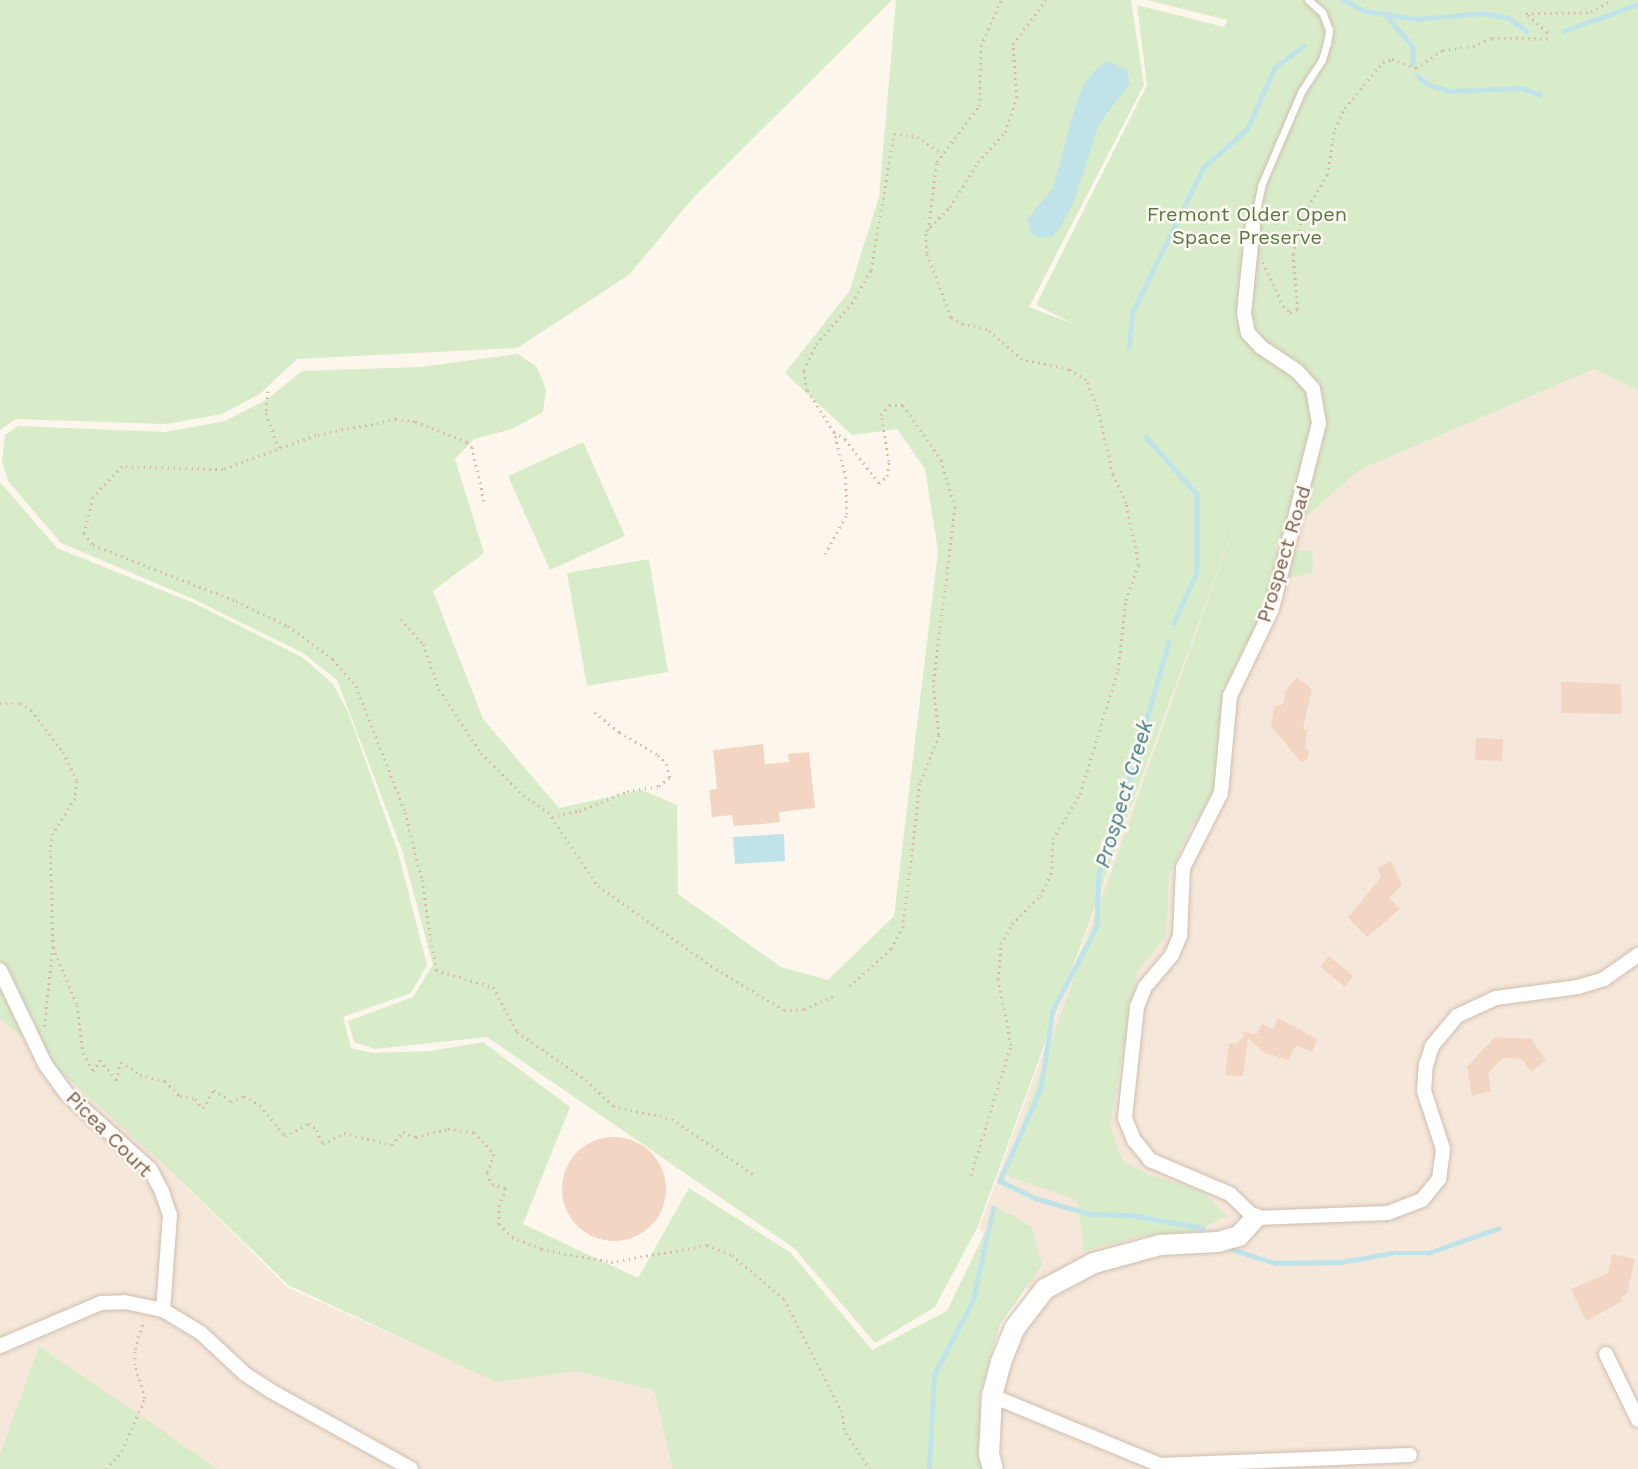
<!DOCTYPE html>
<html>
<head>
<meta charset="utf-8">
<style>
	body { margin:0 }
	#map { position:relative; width:1638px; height:1469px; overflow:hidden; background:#fdf6ec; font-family:"Work Sans",sans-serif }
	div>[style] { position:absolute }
	.residential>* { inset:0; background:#f5e8da }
	.green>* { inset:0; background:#d8ecc9 }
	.water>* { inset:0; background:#bfe3e8 }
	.stream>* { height:4.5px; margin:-2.25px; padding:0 2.25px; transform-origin:2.25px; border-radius:2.25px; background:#bfe3e8 }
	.building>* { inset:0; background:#f3d5c3 }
	.round { border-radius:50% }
	.path>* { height:3px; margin-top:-1.5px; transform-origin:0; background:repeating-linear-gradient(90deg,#d9b8a5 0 1.5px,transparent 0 6px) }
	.roads { filter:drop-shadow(0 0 2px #d1beb0) drop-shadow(0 0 2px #d1beb0) }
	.lane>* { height:7px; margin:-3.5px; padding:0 3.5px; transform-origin:3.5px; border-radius:3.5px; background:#fff }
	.street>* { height:14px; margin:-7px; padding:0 7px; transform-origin:7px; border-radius:7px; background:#fff }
	.secondary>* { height:20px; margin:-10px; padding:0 10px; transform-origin:10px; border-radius:10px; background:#fff }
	span { translate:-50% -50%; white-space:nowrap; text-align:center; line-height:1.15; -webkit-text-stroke:5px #fffaf3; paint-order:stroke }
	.park-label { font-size:20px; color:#537a41 }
	.street-label { font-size:20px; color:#7a5c4d }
	.water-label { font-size:21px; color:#437c86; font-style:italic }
</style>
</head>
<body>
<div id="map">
	<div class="residential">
		<div style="clip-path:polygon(1589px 363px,1638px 388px,1638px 1469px,1003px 1469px,1000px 1447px,1001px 1393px,1016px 1345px,1042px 1307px,979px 1228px,1272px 422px)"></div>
		<div style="clip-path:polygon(0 1018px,170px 1170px,287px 1287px,496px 1381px,576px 1368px,655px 1389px,674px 1469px,215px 1469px,0 1460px)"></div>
	</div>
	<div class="green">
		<div style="clip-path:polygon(0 0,892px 0,693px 198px,629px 275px,517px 348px,297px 359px,260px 394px,222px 414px,166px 424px,16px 419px,0 430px)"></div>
		<div style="clip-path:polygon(896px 0,1131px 0,1144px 85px,1029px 307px,1074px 324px,1036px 305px,1147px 85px,1137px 5px,1224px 27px,1227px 20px,1147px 0,1638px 0,1638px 390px,1594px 369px,1359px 470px,1274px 545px,1279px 554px,1312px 550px,1313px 572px,1280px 580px,1226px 694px,1215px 792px,1189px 830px,1169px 876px,1166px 936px,1137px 972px,1110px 1125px,1122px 1160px,1149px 1175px,1201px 1190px,1227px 1216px,1191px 1233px,1144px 1235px,1084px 1251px,1077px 1200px,1004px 1175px,1240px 510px,978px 1226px,935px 1307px,875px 1343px,794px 1248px,487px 1037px,375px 1049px,354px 1042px,348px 1021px,413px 997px,433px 965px,402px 850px,337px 680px,303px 653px,193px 599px,61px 543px,8px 481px,2px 462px,5px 435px,18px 426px,165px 432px,225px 421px,266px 400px,302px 371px,420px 367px,518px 354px,537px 367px,546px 390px,543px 412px,512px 429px,474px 439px,455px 459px,484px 553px,433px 591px,483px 719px,559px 808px,642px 790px,677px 805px,678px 894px,781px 967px,828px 980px,894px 916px,938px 551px,925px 469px,897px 429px,852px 435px,785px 373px,849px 292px,879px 197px)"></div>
		<div style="clip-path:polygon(583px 442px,625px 536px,550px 570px,508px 476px)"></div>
		<div style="clip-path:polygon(0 482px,57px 548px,194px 603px,302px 657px,333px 684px,348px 712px,398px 852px,427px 965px,411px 993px,343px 1017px,351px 1048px,373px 1053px,431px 1051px,483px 1042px,570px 1107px,523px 1224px,638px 1278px,689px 1188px,791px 1253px,872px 1350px,947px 1311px,997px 1207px,1032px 1227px,1042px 1265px,1000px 1324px,980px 1395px,983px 1469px,673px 1469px,654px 1390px,577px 1371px,496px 1382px,288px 1285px,170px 1170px,0 1018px)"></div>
		<div style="clip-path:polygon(649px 559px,668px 672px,587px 686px,567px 573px)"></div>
		<div style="clip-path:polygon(39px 1346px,218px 1469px,0 1469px,0 1455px)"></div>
	</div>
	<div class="water">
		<div style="clip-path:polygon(1107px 61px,1127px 70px,1130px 84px,1099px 124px,1074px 201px,1060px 228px,1053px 236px,1038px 238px,1031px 234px,1027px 219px,1053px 188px,1075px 107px,1084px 85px,1094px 71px)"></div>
		<div style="clip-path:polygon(784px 834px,785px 861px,735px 864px,733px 837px)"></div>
	</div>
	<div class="stream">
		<div style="left:1344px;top:0;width:24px;rotate:28deg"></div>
		<div style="left:1365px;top:11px;width:53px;rotate:8.7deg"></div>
		<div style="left:1417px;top:19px;width:66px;rotate:-5.2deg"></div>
		<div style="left:1483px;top:13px;width:26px;rotate:11deg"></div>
		<div style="left:1509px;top:18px;width:22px;rotate:36deg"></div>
		<div style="left:1387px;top:16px;width:40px;rotate:50deg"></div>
		<div style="left:1413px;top:47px;width:17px;rotate:90deg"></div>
		<div style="left:1564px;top:31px;width:79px;rotate:-20deg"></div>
		<div style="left:1417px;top:75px;width:13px;rotate:42deg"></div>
		<div style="left:1427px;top:84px;width:22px;rotate:18deg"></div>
		<div style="left:1448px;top:91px;width:74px;rotate:-2.3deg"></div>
		<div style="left:1522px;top:88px;width:19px;rotate:21deg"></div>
		<div style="left:1129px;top:347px;width:34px;rotate:-85deg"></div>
		<div style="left:1132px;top:313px;width:161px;rotate:-63.9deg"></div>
		<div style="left:1203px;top:168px;width:59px;rotate:-41.6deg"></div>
		<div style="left:1247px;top:129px;width:68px;rotate:-65.7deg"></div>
		<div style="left:1275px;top:67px;width:36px;rotate:-36deg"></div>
		<div style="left:1146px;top:437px;width:76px;rotate:48.2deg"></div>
		<div style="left:1197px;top:494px;width:79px;rotate:90deg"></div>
		<div style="left:1197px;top:573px;width:55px;rotate:114.7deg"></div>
		<div style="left:1169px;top:642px;width:208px;rotate:105.9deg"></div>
		<div style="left:1112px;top:842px;width:33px;rotate:113deg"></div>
		<div style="left:1099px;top:872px;width:55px;rotate:92.1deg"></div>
		<div style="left:1097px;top:927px;width:94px;rotate:117.9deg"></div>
		<div style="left:1053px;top:1010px;width:80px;rotate:98.6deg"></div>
		<div style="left:1041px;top:1089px;width:101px;rotate:114deg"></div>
		<div style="left:1000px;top:1181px;width:39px;rotate:26deg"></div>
		<div style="left:1035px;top:1198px;width:57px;rotate:16.2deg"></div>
		<div style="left:1090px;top:1214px;width:41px;rotate:1.4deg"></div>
		<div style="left:1131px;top:1215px;width:73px;rotate:10.2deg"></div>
		<div style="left:1231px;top:1249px;width:46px;rotate:17.7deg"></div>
		<div style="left:1275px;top:1263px;width:66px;rotate:-0.9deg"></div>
		<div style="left:1341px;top:1262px;width:52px;rotate:-10deg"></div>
		<div style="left:1392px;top:1253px;width:36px"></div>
		<div style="left:1428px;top:1253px;width:75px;rotate:-19.4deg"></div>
		<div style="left:929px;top:1469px;width:94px;rotate:-87deg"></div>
		<div style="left:934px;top:1375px;width:85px;rotate:-62.5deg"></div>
		<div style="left:973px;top:1300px;width:94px;rotate:-77.7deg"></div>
	</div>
	<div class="building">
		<div style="clip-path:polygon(1297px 677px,1312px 689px,1303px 728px,1307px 731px,1305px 748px,1309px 752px,1307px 759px,1301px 762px,1271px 726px,1274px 707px,1284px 704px,1285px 691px)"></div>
		<div style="clip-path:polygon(1561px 682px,1621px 684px,1622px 714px,1561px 713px)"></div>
		<div style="clip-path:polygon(1476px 738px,1503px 739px,1502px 761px,1475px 760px)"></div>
		<div style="clip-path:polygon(763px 744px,765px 764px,789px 762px,788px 754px,809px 752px,815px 808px,779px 812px,780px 822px,762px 824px,734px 826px,732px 815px,712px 817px,709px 790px,717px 789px,713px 750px)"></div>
		<div style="clip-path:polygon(1391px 861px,1402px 885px,1389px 898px,1400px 909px,1367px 937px,1348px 918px,1381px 877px,1378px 868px)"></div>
		<div style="clip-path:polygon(1329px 956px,1353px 976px,1345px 987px,1320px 967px)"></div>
		<div style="clip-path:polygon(1278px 1018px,1317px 1039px,1312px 1052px,1296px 1045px,1288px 1060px,1263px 1052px,1248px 1038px,1243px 1076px,1225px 1075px,1229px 1043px,1236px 1044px,1245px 1035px,1241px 1032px,1257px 1034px,1262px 1024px,1273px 1029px)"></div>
		<div style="clip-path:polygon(1495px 1037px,1531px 1039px,1546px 1060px,1531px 1072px,1522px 1059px,1503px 1058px,1488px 1073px,1491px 1091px,1472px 1096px,1467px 1067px)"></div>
		<div class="round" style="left:562px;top:1137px;width:104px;height:104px"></div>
		<div style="clip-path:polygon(1612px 1254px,1635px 1259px,1627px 1294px,1621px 1297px,1623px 1301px,1586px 1321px,1571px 1289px,1608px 1273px)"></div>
	</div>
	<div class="path">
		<div style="left:928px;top:230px;width:69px;rotate:-82.5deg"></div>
		<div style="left:937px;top:162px;width:70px;rotate:-53.1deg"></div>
		<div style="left:979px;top:106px;width:60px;rotate:-88.1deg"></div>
		<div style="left:981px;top:46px;width:50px;rotate:-66.5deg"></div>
		<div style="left:1263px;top:262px;width:48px;rotate:65.6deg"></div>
		<div style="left:1283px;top:306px;width:9px;rotate:41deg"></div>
		<div style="left:1290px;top:312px;width:9px;rotate:-21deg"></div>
		<div style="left:1298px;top:309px;width:55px;rotate:-95.2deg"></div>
		<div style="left:1293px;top:254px;width:38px;rotate:-76deg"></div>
		<div style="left:1302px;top:217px;width:49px;rotate:-59.2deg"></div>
		<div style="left:1327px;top:175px;width:47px;rotate:-80.1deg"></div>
		<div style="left:1335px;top:129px;width:23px;rotate:-65deg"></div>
		<div style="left:1345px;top:108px;width:60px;rotate:-50.4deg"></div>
		<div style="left:1383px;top:62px;width:9px;rotate:-18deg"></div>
		<div style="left:1392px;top:59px;width:26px;rotate:21deg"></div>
		<div style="left:1416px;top:68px;width:32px;rotate:-34deg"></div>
		<div style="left:1443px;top:50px;width:30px;rotate:-8deg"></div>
		<div style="left:1473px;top:46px;width:21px;rotate:-23deg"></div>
		<div style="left:1492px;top:38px;width:55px;rotate:1deg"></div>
		<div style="left:1547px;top:39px;width:7px;rotate:-90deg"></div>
		<div style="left:1547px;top:32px;width:28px;rotate:-138deg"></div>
		<div style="left:1526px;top:13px;width:65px;rotate:-0.9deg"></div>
		<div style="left:1591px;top:12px;width:24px;rotate:-30deg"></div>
		<div style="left:268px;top:391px;width:22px;rotate:95deg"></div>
		<div style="left:266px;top:413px;width:37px;rotate:70deg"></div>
		<div style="left:834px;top:432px;width:13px;rotate:32deg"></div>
		<div style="left:845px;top:439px;width:56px;rotate:52.3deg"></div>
		<div style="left:879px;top:483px;width:11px;rotate:-41deg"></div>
		<div style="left:887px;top:476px;width:15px;rotate:-82deg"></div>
		<div style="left:889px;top:461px;width:47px;rotate:-99.9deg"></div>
		<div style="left:881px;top:415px;width:13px;rotate:-51deg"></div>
		<div style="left:889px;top:405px;width:14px"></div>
		<div style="left:903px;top:405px;width:67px;rotate:55.4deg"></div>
		<div style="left:941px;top:460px;width:49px;rotate:73.4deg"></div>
		<div style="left:955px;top:507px;width:179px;rotate:97deg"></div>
		<div style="left:933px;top:685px;width:50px;rotate:83.2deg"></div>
		<div style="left:939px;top:735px;width:52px;rotate:111.6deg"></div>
		<div style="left:920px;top:783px;width:144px;rotate:96.8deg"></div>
		<div style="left:903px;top:926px;width:26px;rotate:118deg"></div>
		<div style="left:891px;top:949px;width:60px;rotate:138.4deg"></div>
		<div style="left:484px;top:501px;width:55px;rotate:-102.5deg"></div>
		<div style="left:472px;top:447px;width:7px;rotate:-135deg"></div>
		<div style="left:467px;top:442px;width:56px;rotate:-158deg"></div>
		<div style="left:415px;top:421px;width:19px;rotate:-174deg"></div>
		<div style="left:396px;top:419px;width:82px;rotate:168.7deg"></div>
		<div style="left:316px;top:435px;width:99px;rotate:159.9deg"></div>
		<div style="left:223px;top:469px;width:101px;rotate:-178.3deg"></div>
		<div style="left:122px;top:466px;width:42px;rotate:133.1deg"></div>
		<div style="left:93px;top:497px;width:37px;rotate:104deg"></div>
		<div style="left:84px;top:533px;width:15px;rotate:53deg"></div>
		<div style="left:93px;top:545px;width:154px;rotate:21.4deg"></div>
		<div style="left:236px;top:601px;width:58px;rotate:25.7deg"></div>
		<div style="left:288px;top:626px;width:56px;rotate:36.3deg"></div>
		<div style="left:333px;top:659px;width:35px;rotate:50deg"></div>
		<div style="left:356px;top:686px;width:135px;rotate:68.7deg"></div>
		<div style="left:405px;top:812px;width:70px;rotate:76deg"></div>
		<div style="left:422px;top:880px;width:91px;rotate:81.2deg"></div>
		<div style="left:436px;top:970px;width:59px;rotate:16.6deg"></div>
		<div style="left:493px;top:987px;width:51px;rotate:61.9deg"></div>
		<div style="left:517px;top:1032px;width:84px;rotate:34.8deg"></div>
		<div style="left:586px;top:1080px;width:37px;rotate:44deg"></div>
		<div style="left:613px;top:1106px;width:60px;rotate:12.4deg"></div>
		<div style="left:672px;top:1119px;width:102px;rotate:34.2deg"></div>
		<div style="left:825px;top:554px;width:46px;rotate:-61.2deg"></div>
		<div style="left:847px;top:514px;width:36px;rotate:-92deg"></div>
		<div style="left:846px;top:478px;width:48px;rotate:-104.6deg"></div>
		<div style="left:834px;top:432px;width:50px;rotate:-122.7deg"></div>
		<div style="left:807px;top:390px;width:20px;rotate:-99deg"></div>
		<div style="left:804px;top:370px;width:29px;rotate:-65deg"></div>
		<div style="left:816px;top:344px;width:55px;rotate:-48.7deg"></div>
		<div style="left:852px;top:303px;width:38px;rotate:-60deg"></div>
		<div style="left:871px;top:270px;width:138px;rotate:-80.4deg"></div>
		<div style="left:894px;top:134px;width:23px;rotate:7deg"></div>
		<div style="left:917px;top:137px;width:30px;rotate:33deg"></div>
		<div style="left:401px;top:619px;width:33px;rotate:49deg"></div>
		<div style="left:423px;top:644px;width:48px;rotate:70.4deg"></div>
		<div style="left:439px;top:689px;width:77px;rotate:56.7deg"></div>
		<div style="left:481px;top:753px;width:59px;rotate:45deg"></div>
		<div style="left:523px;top:795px;width:30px;rotate:34deg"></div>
		<div style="left:548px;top:812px;width:89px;rotate:56deg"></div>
		<div style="left:598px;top:886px;width:144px;rotate:35.1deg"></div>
		<div style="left:716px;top:969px;width:79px;rotate:31.1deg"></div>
		<div style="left:784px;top:1010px;width:20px;rotate:-3deg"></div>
		<div style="left:804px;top:1009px;width:35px;rotate:-24deg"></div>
		<div style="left:0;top:703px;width:20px"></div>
		<div style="left:20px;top:703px;width:13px;rotate:32deg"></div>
		<div style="left:31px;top:710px;width:53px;rotate:52.7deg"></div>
		<div style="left:63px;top:752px;width:32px;rotate:64deg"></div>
		<div style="left:77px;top:781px;width:17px;rotate:97deg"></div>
		<div style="left:75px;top:798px;width:41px;rotate:122.2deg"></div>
		<div style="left:53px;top:833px;width:17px;rotate:100deg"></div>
		<div style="left:50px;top:850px;width:97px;rotate:88.2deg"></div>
		<div style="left:53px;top:947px;width:82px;rotate:96.3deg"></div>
		<div style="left:552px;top:817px;width:28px;rotate:-13deg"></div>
		<div style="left:579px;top:811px;width:52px;rotate:-22.6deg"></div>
		<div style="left:627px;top:791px;width:32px;rotate:-9deg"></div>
		<div style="left:659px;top:786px;width:14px;rotate:-39deg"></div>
		<div style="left:670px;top:777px;width:12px;rotate:-104deg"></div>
		<div style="left:667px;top:765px;width:15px;rotate:-132deg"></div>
		<div style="left:657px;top:754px;width:44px;rotate:-149.9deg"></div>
		<div style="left:619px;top:732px;width:35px;rotate:-141deg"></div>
		<div style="left:53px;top:947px;width:63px;rotate:67.5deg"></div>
		<div style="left:77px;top:1005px;width:48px;rotate:82.9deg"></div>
		<div style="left:83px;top:1053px;width:21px;rotate:61deg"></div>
		<div style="left:93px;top:1071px;width:13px;rotate:-58deg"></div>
		<div style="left:100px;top:1060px;width:26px;rotate:51deg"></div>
		<div style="left:116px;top:1080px;width:19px;rotate:-74deg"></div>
		<div style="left:121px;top:1062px;width:23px;rotate:34deg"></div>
		<div style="left:140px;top:1075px;width:26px;rotate:13deg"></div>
		<div style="left:165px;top:1081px;width:21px;rotate:45deg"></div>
		<div style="left:180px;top:1096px;width:15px;rotate:11deg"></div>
		<div style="left:195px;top:1099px;width:12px;rotate:48deg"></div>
		<div style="left:203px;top:1108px;width:21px;rotate:-59deg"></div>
		<div style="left:214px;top:1090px;width:21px;rotate:35deg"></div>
		<div style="left:231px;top:1102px;width:14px;rotate:-25deg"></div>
		<div style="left:244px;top:1096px;width:18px;rotate:29deg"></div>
		<div style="left:260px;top:1105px;width:40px;rotate:51deg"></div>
		<div style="left:285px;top:1136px;width:27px;rotate:-28deg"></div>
		<div style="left:309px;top:1123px;width:11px;rotate:41deg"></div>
		<div style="left:317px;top:1130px;width:15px;rotate:67deg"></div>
		<div style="left:323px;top:1144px;width:24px;rotate:-28deg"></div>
		<div style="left:344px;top:1133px;width:49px;rotate:14deg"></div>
		<div style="left:392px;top:1145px;width:17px;rotate:-50deg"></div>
		<div style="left:403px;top:1132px;width:14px;rotate:21deg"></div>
		<div style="left:416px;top:1137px;width:33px;rotate:-14deg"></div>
		<div style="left:448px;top:1129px;width:26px;rotate:7deg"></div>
		<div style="left:474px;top:1132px;width:30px;rotate:48deg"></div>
		<div style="left:494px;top:1154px;width:20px;rotate:110deg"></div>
		<div style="left:487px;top:1173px;width:12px;rotate:66deg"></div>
		<div style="left:492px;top:1184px;width:15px;rotate:16deg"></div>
		<div style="left:506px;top:1188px;width:18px;rotate:112deg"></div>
		<div style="left:499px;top:1205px;width:19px;rotate:90deg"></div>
		<div style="left:499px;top:1224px;width:18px;rotate:45deg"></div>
		<div style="left:512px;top:1237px;width:31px;rotate:22deg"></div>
		<div style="left:541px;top:1249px;width:71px;rotate:10.5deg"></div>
		<div style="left:611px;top:1262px;width:97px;rotate:-10deg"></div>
		<div style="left:707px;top:1245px;width:27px;rotate:22deg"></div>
		<div style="left:732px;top:1255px;width:68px;rotate:40.2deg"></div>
		<div style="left:784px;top:1299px;width:125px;rotate:62.8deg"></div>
		<div style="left:841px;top:1410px;width:24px;rotate:78deg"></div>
		<div style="left:846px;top:1433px;width:43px;rotate:56.3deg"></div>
		<div style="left:971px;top:1175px;width:136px;rotate:-72.9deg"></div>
		<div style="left:1011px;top:1045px;width:67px;rotate:-101.1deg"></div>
		<div style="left:998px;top:979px;width:35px;rotate:-85deg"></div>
		<div style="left:1001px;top:944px;width:23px;rotate:-61deg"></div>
		<div style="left:1012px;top:924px;width:40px;rotate:-45deg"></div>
		<div style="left:1040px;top:896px;width:25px;rotate:-63deg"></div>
		<div style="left:1051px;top:874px;width:35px;rotate:-87deg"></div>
		<div style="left:1053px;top:839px;width:52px;rotate:-59deg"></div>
		<div style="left:1080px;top:794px;width:130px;rotate:-73deg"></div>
		<div style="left:1118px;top:670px;width:70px;rotate:-83.5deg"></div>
		<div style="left:1126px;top:600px;width:37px;rotate:-70deg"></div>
		<div style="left:1139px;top:565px;width:63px;rotate:-101.8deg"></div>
		<div style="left:1126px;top:503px;width:32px;rotate:-114deg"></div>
		<div style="left:1113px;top:474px;width:70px;rotate:-103.2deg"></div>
		<div style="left:1097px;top:406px;width:28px;rotate:-113deg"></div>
		<div style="left:1086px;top:380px;width:20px;rotate:-147deg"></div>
		<div style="left:1069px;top:369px;width:48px;rotate:-168deg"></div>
		<div style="left:1022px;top:359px;width:46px;rotate:-139.4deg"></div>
		<div style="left:987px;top:329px;width:25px;rotate:-168deg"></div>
		<div style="left:963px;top:324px;width:14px;rotate:-150deg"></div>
		<div style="left:951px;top:317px;width:68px;rotate:-110.6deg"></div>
		<div style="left:927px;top:253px;width:22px;rotate:-93deg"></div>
		<div style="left:926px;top:231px;width:34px;rotate:-45deg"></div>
		<div style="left:950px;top:207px;width:53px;rotate:-58.1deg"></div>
		<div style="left:978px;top:162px;width:40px;rotate:-48deg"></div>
		<div style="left:1005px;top:132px;width:37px;rotate:-71deg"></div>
		<div style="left:1017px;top:97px;width:53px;rotate:-94.3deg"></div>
		<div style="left:1013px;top:44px;width:55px;rotate:-53.1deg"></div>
		<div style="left:106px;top:1469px;width:24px;rotate:-48deg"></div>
		<div style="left:122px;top:1451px;width:58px;rotate:-66.5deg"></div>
		<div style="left:145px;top:1398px;width:34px;rotate:-107deg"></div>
		<div style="left:135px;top:1365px;width:16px;rotate:-90deg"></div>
		<div style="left:135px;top:1349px;width:30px;rotate:-73deg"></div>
	</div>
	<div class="roads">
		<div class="lane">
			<div style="left:1253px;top:225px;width:40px;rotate:-78deg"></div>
			<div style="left:1261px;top:186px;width:102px;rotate:-66.9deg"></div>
			<div style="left:1301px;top:92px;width:38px;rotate:-57deg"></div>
			<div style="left:1322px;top:60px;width:18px;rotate:-74deg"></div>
			<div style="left:1327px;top:43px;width:13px;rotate:-81deg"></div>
			<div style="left:1329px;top:30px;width:19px;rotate:-111deg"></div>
			<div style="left:1322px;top:12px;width:18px;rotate:-139deg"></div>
		</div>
		<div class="street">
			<div style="left:1253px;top:225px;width:88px;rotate:95.8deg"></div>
			<div style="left:1244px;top:313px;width:20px;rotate:79deg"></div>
			<div style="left:1248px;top:333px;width:19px;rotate:47deg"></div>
			<div style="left:1261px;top:347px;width:43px;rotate:33.7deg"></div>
			<div style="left:1297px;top:371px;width:24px;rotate:48deg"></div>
			<div style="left:1313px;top:389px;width:35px;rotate:80deg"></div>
			<div style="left:1319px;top:423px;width:192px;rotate:104.2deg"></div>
			<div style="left:1272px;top:609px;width:97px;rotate:115.8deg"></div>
			<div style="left:1230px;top:696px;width:97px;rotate:95.3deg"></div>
			<div style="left:1221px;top:793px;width:84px;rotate:116.9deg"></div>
			<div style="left:1183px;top:868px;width:68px;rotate:92.5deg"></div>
			<div style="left:1180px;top:936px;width:21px;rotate:113deg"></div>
			<div style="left:1172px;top:955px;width:42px;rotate:130.2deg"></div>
			<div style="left:1145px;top:987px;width:22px;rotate:112deg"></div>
			<div style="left:1137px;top:1007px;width:112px;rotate:96.2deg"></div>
			<div style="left:1125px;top:1118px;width:24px;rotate:68deg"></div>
			<div style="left:1134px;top:1140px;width:26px;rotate:51deg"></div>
			<div style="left:1150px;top:1160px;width:87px;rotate:23deg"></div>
			<div style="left:1230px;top:1194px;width:35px;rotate:44deg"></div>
			<div style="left:1255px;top:1218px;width:133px;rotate:-2.2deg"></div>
			<div style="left:1388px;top:1213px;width:36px;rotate:-21deg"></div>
			<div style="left:1422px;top:1200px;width:27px;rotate:-51deg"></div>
			<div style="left:1439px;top:1179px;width:30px;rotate:-82deg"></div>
			<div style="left:1443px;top:1149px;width:61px;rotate:-108.1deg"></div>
			<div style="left:1424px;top:1091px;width:26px;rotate:-86deg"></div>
			<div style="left:1426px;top:1065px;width:20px;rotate:-72deg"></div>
			<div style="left:1432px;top:1046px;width:39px;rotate:-50deg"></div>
			<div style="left:1457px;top:1016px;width:43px;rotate:-24.8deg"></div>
			<div style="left:1496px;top:998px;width:83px;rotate:-7.6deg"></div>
			<div style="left:1578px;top:987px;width:27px;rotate:-17deg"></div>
			<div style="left:1604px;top:979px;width:42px;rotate:-35.2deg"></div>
			<div style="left:0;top:970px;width:104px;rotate:64.4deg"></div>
			<div style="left:45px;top:1064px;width:37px;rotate:54deg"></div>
			<div style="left:67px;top:1094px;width:112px;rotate:42.1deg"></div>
			<div style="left:150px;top:1169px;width:26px;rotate:62deg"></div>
			<div style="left:162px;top:1192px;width:24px;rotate:71deg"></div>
			<div style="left:170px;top:1215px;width:95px;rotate:94.2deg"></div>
			<div style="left:0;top:1346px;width:110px;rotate:-23.1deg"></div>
			<div style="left:101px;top:1303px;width:24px;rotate:-2deg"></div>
			<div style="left:125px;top:1302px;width:39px;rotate:12deg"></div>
			<div style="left:163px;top:1310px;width:44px;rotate:31.2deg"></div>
			<div style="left:201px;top:1333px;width:60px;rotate:43deg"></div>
			<div style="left:245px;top:1374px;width:31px;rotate:33deg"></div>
			<div style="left:271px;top:1391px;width:160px;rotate:29.1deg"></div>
			<div style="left:1606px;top:1354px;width:73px;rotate:64.1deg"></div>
			<div style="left:992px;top:1396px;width:182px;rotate:22.3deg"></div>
			<div style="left:1160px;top:1465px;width:250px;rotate:-2.3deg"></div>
		</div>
		<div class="secondary">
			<div style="left:993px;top:1469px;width:16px;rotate:-105deg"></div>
			<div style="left:989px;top:1454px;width:58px;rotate:-87deg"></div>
			<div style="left:992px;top:1396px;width:35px;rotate:-75deg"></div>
			<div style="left:1001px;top:1362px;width:35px;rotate:-68deg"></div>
			<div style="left:1014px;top:1329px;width:51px;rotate:-52.2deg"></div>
			<div style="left:1045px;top:1289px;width:55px;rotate:-28deg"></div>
			<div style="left:1094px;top:1263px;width:68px;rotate:-15.3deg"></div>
			<div style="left:1160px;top:1245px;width:58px;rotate:-3deg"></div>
			<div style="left:1218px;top:1242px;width:22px;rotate:-16deg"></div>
			<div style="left:1239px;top:1236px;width:24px;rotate:-48deg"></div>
		</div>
	</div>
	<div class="park-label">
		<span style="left:1247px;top:226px">Fremont Older Open<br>Space Preserve</span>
	</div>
	<div class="street-label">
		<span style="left:1284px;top:554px;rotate:-73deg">Prospect Road</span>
		<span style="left:109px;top:1134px;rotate:45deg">Picea Court</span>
	</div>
	<div class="water-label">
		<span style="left:1124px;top:794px;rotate:-73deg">Prospect Creek</span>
	</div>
</div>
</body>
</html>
